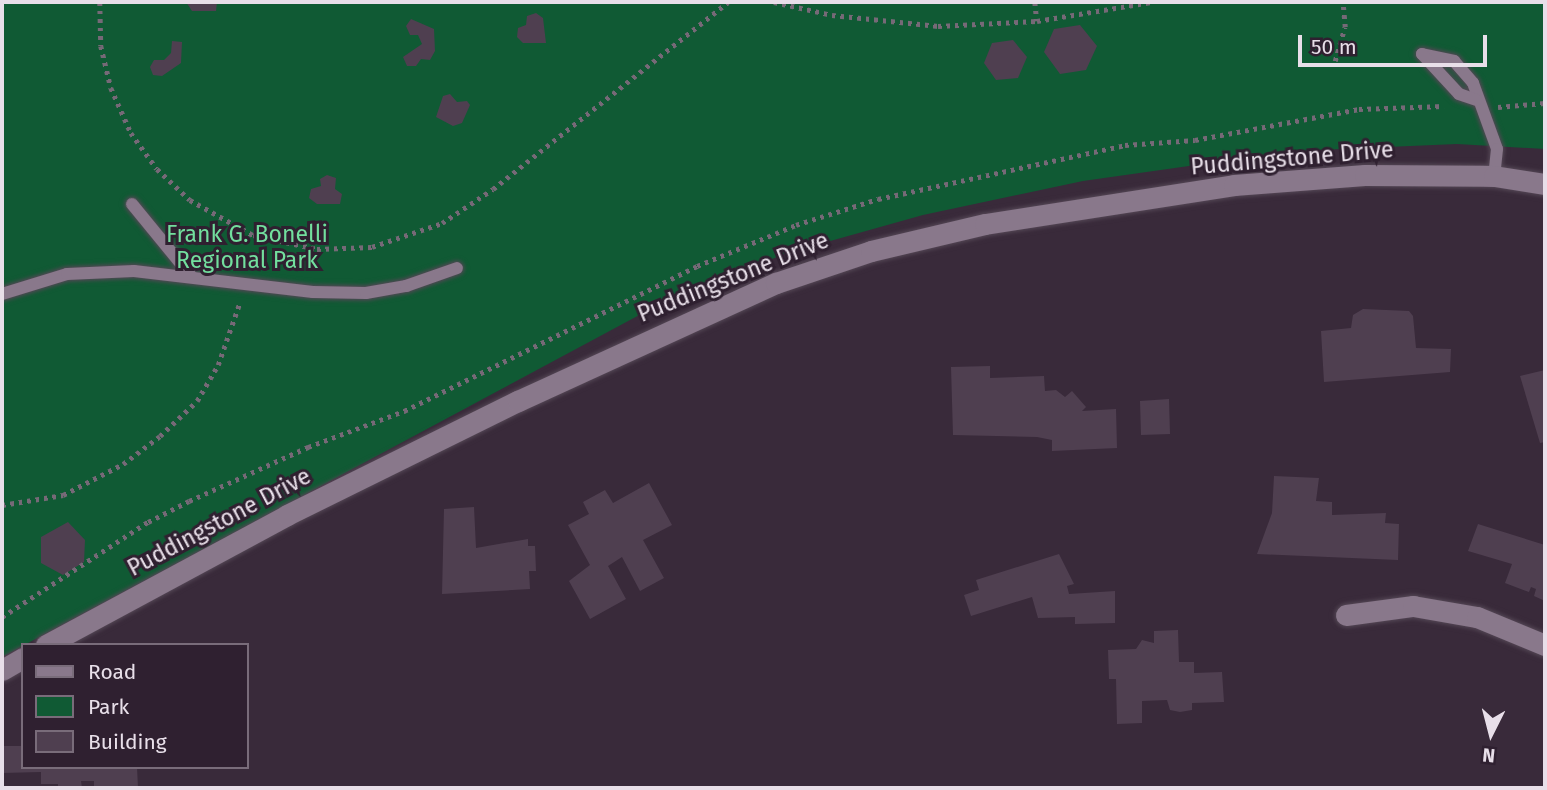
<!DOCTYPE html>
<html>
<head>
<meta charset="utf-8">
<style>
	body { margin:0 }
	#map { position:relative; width:1547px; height:790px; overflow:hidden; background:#392a3a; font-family:"Fira Sans",sans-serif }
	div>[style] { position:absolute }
	.green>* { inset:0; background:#105a34 }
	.building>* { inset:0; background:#4f3f50 }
	.path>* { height:4.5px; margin-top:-2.25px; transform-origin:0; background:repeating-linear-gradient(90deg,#766977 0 3.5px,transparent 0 8.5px) }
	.roads { filter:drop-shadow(0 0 2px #544755) drop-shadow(0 0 2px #544755) }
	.lane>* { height:12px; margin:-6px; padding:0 6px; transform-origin:6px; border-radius:6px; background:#89788b }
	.street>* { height:21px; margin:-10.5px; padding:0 10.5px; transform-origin:10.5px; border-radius:10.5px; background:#89788b }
	.secondary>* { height:21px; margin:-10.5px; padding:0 10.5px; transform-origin:10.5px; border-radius:10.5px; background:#89788b }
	span { translate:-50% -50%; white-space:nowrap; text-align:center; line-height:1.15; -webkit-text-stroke:6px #2f2030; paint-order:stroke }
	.street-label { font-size:23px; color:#e8dfe9 }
	.park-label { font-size:23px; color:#72df9e }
	.frame { position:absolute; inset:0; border:4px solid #e8dfe9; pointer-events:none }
	.legend { position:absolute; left:21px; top:643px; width:228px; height:126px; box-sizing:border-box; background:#2f2030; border:2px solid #796c7a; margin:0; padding:9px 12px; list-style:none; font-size:21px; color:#e8dfe9 }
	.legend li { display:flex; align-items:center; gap:14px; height:35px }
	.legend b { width:35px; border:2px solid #796c7a }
	.north { position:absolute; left:1456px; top:699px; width:70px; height:70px; -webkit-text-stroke:5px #2f2030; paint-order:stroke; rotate:186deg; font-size:19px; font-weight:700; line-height:28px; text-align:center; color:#e8dfe9 }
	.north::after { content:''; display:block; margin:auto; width:24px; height:32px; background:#e8dfe9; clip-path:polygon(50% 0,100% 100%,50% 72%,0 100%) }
	.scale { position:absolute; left:1298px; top:35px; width:189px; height:32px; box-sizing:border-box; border:4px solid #e8dfe9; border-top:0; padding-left:9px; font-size:21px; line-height:24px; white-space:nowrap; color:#e8dfe9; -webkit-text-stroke:5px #2f2030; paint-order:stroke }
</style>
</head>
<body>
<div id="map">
	<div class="green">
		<div style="clip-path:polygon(2px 2px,1545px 2px,1545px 149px,1457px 144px,1294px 151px,1083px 181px,923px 215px,784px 254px,645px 312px,2px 657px)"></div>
	</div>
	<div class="building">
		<div style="clip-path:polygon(186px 2px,217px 2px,216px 11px,192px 11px)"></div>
		<div style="clip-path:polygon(536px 13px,543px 18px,546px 43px,523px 43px,517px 37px,518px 28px,526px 25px,527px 16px)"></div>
		<div style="clip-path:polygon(411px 19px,434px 29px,435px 51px,430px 60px,421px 59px,416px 66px,407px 66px,403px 57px,422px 44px,418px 35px,410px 35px,406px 26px)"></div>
		<div style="clip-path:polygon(1080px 25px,1097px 46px,1086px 70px,1060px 74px,1044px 52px,1054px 29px)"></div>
		<div style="clip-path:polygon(1013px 40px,1027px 57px,1018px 78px,996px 80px,984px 63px,992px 43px)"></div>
		<div style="clip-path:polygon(172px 41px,182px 42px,181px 63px,162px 76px,153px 75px,150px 67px,154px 60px,164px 60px,171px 53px)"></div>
		<div style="clip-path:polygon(450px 94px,457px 102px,467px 101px,470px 105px,462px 123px,453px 126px,436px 117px,443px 96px)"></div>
		<div style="clip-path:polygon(327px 175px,336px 178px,335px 189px,342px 194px,340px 204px,317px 204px,309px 198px,311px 189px,321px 186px,320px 179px)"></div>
		<div style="clip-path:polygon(1363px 309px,1409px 311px,1413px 316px,1416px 348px,1451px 349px,1450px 372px,1324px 382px,1321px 331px,1351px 328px,1353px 315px)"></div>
		<div style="clip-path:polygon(990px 366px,990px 378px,1044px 376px,1045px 391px,1056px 390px,1065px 397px,1072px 391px,1086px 407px,1082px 411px,1116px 409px,1117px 448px,1052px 451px,1052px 440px,1037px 437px,953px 435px,951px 367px)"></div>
		<div style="clip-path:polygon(1545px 370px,1545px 442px,1540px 443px,1520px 376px)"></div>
		<div style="clip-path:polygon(1169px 399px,1170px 434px,1141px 435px,1140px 401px)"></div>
		<div style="clip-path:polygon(1274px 476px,1319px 478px,1316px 501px,1332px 502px,1332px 515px,1386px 513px,1385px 523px,1399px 524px,1398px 560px,1257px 554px,1272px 513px)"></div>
		<div style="clip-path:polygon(649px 483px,672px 525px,643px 540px,664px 578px,640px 591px,622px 557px,608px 566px,626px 599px,590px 619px,569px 581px,590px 565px,568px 525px,589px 514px,583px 502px,605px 490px,613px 503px)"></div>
		<div style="clip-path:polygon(474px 507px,476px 548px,528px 539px,528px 546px,535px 546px,536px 571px,529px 571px,530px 589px,442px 594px,444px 509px)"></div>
		<div style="clip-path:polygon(68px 522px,85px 540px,84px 562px,63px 575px,41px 563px,41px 537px)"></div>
		<div style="clip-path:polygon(1478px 524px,1545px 545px,1545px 601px,1534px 596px,1536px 589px,1531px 587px,1529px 592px,1505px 583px,1512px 564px,1468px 551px)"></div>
		<div style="clip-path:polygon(1059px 554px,1074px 584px,1067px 586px,1069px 594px,1115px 591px,1115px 623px,1075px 624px,1075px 617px,1038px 618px,1032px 597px,971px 616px,964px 595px,979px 590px,976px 580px)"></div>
		<div style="clip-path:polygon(1178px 630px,1179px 662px,1194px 662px,1194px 673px,1222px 672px,1224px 702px,1192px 703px,1192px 710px,1180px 712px,1170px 710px,1167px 700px,1142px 701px,1142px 723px,1117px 724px,1116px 679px,1109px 679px,1108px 650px,1136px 649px,1142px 640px,1154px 643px,1154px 631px)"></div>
		<div style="clip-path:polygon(2px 746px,23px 746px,23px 767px,137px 767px,138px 788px,94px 788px,94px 781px,81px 781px,82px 788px,58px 788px,58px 784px,41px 784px,41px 772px,2px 773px)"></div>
	</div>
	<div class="path">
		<div style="left:100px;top:2px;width:44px;rotate:88.7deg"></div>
		<div style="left:101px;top:46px;width:43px;rotate:76.6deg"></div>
		<div style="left:111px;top:88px;width:49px;rotate:66deg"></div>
		<div style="left:131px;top:133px;width:44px;rotate:54.2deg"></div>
		<div style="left:157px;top:169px;width:45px;rotate:43.2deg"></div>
		<div style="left:190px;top:200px;width:72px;rotate:29.1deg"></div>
		<div style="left:253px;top:235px;width:66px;rotate:12.3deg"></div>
		<div style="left:317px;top:249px;width:55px;rotate:-2.1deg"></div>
		<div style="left:372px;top:247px;width:74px;rotate:-18.9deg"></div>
		<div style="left:442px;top:223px;width:61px;rotate:-33.7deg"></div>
		<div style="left:493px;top:189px;width:300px;rotate:-38.5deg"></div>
		<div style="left:774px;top:2px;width:59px;rotate:12.6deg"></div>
		<div style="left:832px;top:15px;width:107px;rotate:5.9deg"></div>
		<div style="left:938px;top:26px;width:99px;rotate:-2.9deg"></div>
		<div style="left:1037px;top:21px;width:117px;rotate:-9.4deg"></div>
		<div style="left:1035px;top:2px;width:19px;rotate:84deg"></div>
		<div style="left:1335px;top:61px;width:35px;rotate:-74deg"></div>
		<div style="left:1345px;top:27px;width:25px;rotate:-95deg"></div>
		<div style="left:1498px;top:107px;width:47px;rotate:-4.9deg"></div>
		<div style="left:2px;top:505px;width:62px;rotate:-9.3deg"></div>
		<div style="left:63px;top:495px;width:68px;rotate:-27.3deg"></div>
		<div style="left:123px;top:464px;width:46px;rotate:-37.1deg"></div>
		<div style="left:160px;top:436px;width:51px;rotate:-43.4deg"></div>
		<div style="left:197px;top:401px;width:42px;rotate:-59.7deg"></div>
		<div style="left:218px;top:365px;width:67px;rotate:-70.8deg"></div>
		<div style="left:2px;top:617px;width:174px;rotate:-33.1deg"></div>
		<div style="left:148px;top:522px;width:46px;rotate:-27.1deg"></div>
		<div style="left:189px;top:501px;width:131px;rotate:-24.4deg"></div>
		<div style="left:308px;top:447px;width:103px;rotate:-20.6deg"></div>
		<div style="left:404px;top:411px;width:327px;rotate:-26.3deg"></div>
		<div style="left:697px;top:266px;width:107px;rotate:-22.5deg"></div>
		<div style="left:796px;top:225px;width:86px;rotate:-17.6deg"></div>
		<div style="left:878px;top:199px;width:253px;rotate:-12.3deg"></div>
		<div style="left:1125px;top:145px;width:70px;rotate:-4.1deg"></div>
		<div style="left:1195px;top:140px;width:167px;rotate:-10.7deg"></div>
		<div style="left:1359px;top:109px;width:85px;rotate:-2deg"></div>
	</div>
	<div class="roads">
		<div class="lane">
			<div style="left:1422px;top:54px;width:33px;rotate:12deg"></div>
			<div style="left:1454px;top:61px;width:29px;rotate:49deg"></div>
			<div style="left:1473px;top:83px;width:70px;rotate:70deg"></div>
			<div style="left:1497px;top:149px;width:27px;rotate:96deg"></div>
			<div style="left:1422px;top:54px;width:54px;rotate:47.2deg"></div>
			<div style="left:1459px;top:94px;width:18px;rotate:19deg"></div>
			<div style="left:132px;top:204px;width:93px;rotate:50.7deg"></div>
			<div style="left:2px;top:294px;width:68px;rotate:-17.1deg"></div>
			<div style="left:67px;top:274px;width:67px;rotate:-2.6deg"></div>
			<div style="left:134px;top:271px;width:180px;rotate:6.7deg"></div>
			<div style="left:313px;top:292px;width:53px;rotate:1.1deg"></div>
			<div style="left:366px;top:293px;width:41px;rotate:-9.9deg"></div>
			<div style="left:406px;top:286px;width:54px;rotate:-19.4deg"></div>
		</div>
		<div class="street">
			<div style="left:1346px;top:615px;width:68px;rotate:-7.7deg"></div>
			<div style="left:1413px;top:606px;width:65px;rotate:9.8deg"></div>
			<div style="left:1477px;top:617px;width:74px;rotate:22.4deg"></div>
		</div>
		<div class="secondary">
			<div style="left:46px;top:645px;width:274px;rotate:-28.3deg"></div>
			<div style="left:287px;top:515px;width:258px;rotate:-26.3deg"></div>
			<div style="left:518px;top:401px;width:284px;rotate:-24.6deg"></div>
			<div style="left:776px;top:283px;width:100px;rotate:-18.6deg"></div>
			<div style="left:871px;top:251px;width:117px;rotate:-13.3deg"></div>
			<div style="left:985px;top:224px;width:252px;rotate:-8.9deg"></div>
			<div style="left:1234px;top:185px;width:131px;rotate:-4.4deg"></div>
			<div style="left:1365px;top:175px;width:129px;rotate:0.4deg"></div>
			<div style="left:1494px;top:176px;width:52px;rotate:8.9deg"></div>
			<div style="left:2px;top:670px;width:24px;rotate:-30deg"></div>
		</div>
	</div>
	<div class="street-label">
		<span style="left:1292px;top:158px;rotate:-5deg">Puddingstone Drive</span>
		<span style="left:733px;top:277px;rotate:-22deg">Puddingstone Drive</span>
		<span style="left:219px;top:522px;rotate:-28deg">Puddingstone Drive</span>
	</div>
	<div class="park-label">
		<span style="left:247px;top:247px">Frank G. Bonelli<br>Regional Park</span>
	</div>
	<div class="frame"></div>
	<ul class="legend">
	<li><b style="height:9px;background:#89788b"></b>Road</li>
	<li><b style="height:19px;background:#105a34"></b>Park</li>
	<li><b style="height:19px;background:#4f3f50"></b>Building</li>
	</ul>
	<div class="north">N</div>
	<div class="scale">50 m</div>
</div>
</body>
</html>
